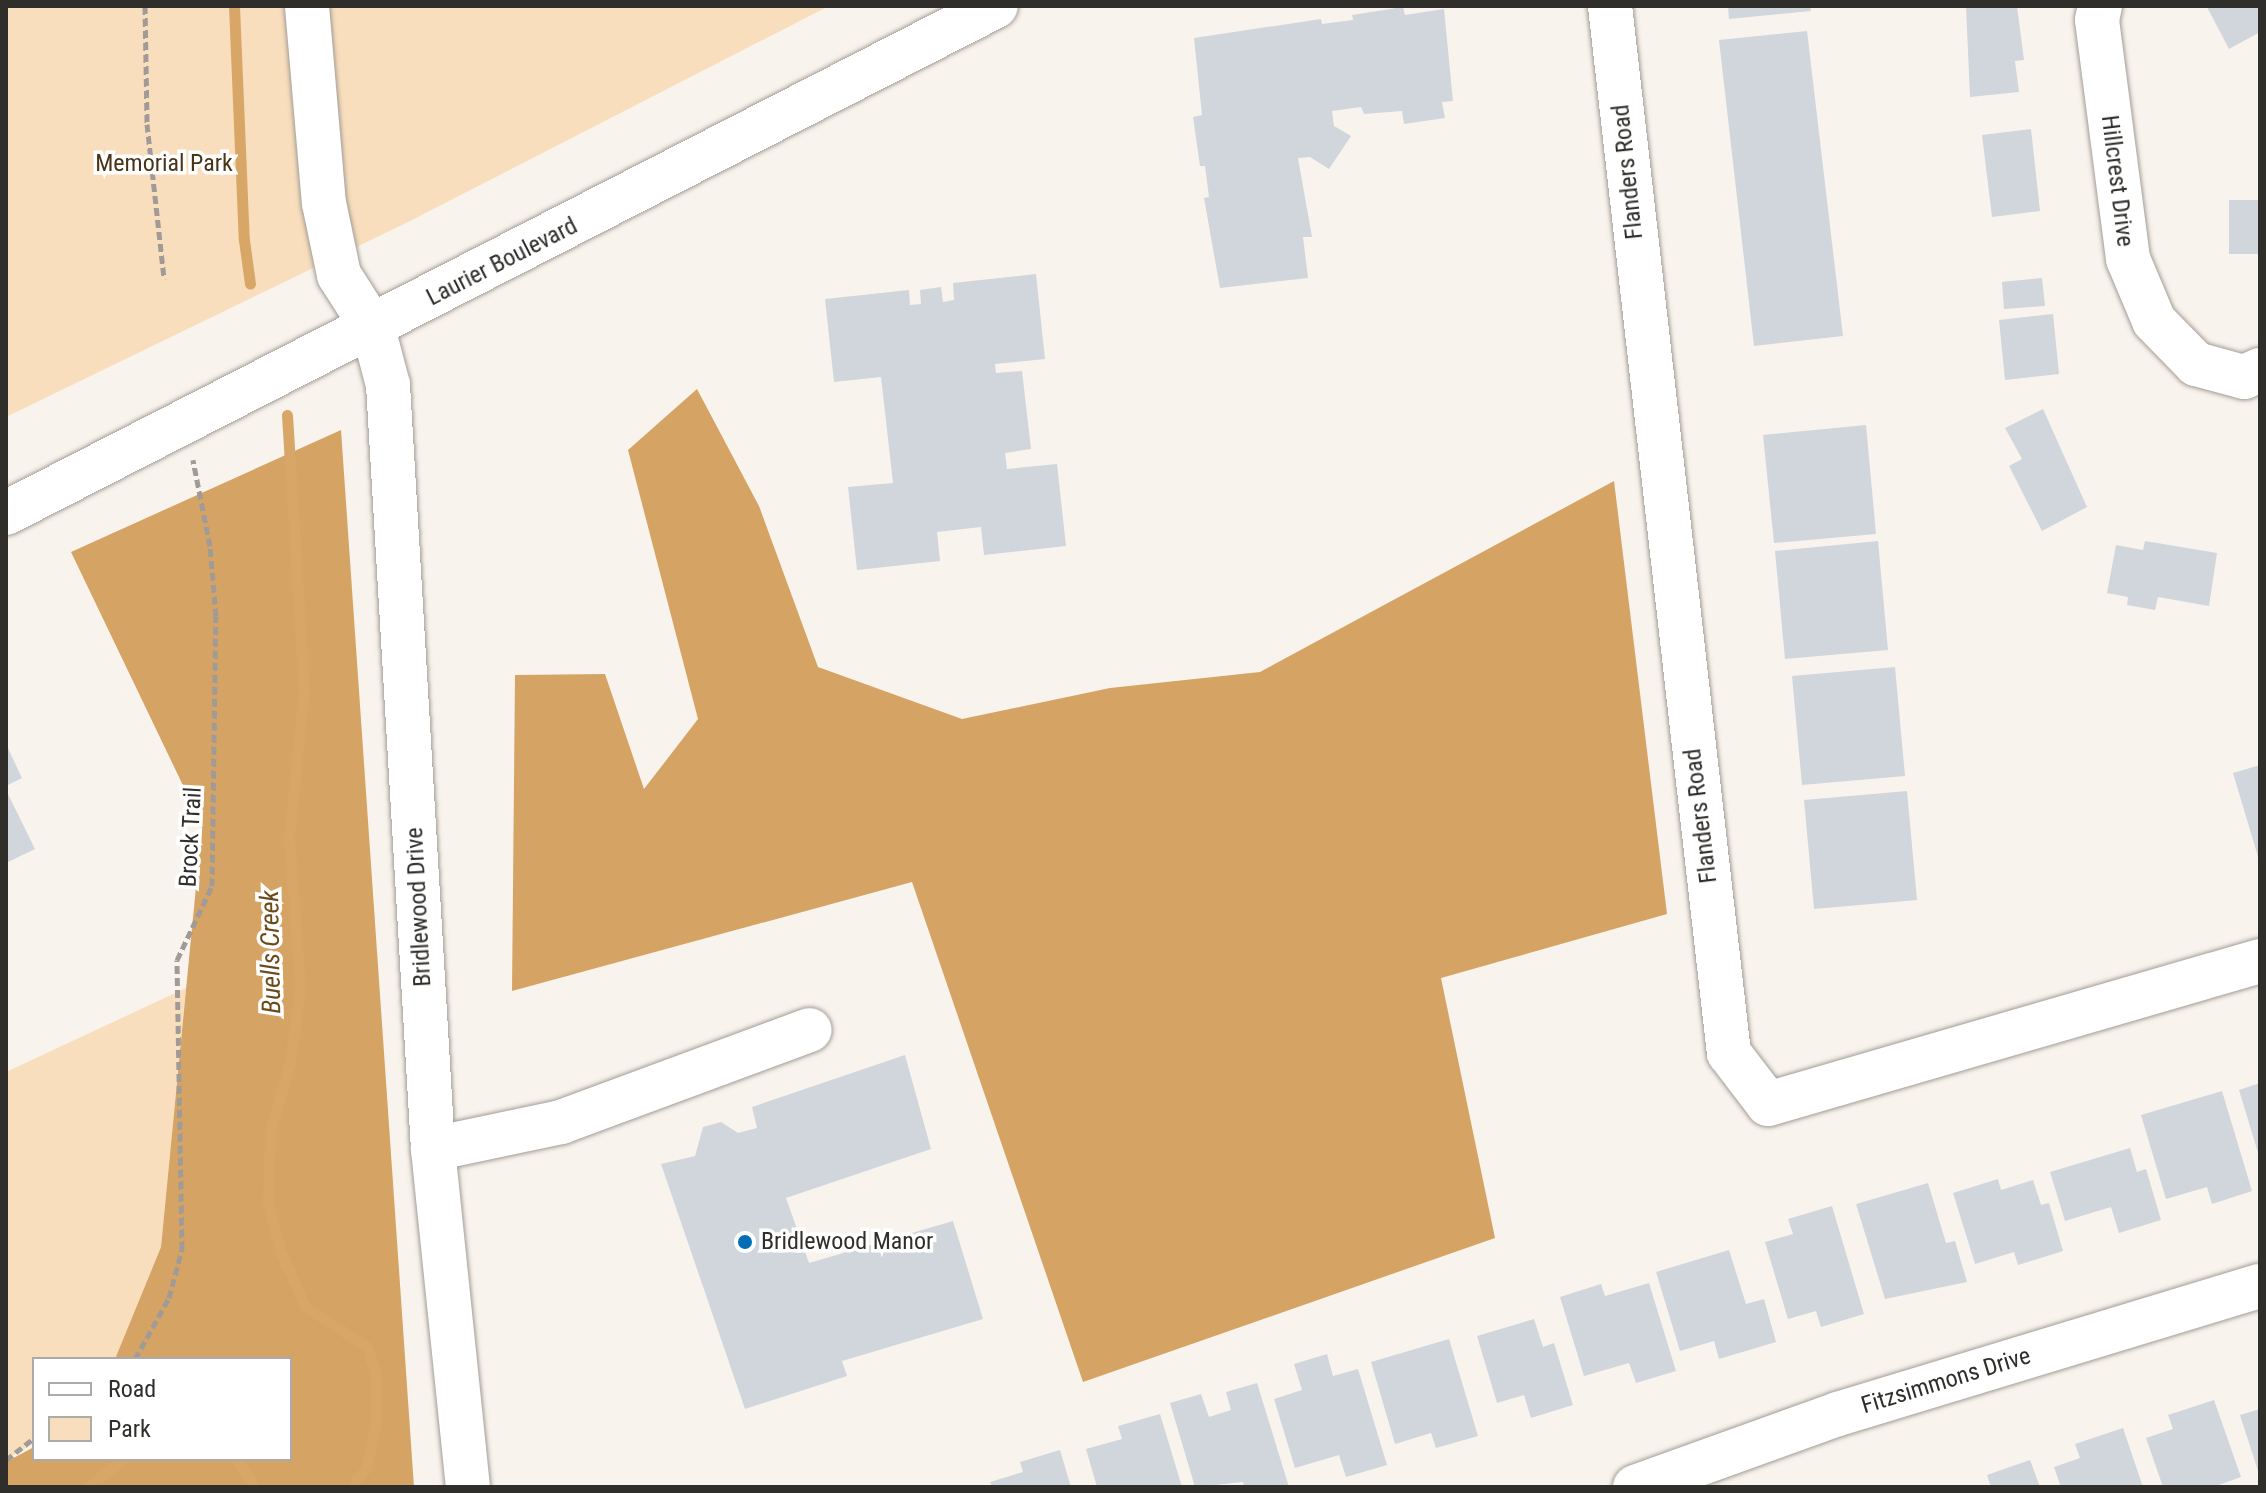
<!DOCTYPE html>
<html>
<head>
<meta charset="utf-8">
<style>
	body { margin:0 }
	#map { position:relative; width:2266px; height:1493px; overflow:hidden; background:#f9f3ed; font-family:"Roboto Condensed",sans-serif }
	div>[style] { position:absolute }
	.green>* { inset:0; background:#f9debd }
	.forest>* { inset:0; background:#d5a464 }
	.stream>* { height:11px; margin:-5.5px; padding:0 5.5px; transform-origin:5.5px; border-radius:5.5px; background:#d8a767 }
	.building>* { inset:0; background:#d0d6dc }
	.path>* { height:5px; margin-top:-2.5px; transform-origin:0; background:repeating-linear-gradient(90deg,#a09b97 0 8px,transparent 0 12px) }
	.roads { filter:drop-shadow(0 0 2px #a29d96) drop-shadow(0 0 2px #a29d96) }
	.minor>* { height:44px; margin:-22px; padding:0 22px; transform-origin:22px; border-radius:22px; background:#fff }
	.dots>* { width:22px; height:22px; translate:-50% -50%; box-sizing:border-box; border:4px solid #fff; border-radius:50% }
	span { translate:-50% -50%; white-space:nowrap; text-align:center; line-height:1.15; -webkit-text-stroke:7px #fff; paint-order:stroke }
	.park-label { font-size:24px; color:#493418 }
	.street-label { font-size:24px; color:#302e2b }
	.poi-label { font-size:24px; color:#302e2b }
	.left { translate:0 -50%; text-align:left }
	.water-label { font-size:26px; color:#6c4b1b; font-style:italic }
	.frame { position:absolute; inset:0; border:8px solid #302e2b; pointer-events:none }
	.legend { position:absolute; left:32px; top:1357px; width:260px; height:104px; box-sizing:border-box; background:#fff; border:2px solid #acabaa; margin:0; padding:10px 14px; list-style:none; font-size:24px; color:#302e2b }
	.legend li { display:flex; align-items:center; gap:16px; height:40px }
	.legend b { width:40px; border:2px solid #acabaa }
</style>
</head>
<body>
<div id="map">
	<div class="green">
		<div style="clip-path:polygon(6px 6px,829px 6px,408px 222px,6px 417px)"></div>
		<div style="clip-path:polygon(186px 988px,161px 1247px,115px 1359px,34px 1359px,34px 1443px,6px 1460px,6px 1072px)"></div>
	</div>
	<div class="forest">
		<div style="clip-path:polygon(697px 389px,759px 506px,818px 667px,962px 719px,1110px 688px,1260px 672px,1614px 481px,1667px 914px,1441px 978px,1495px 1238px,1083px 1382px,912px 882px,512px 991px,515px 675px,605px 674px,644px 789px,698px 719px,628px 450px)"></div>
		<div style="clip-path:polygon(341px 430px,414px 1487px,6px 1487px,6px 1462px,34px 1447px,34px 1459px,290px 1459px,290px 1359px,115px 1359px,161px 1247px,202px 825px,71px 552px)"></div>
	</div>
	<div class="stream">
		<div style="left:234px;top:6px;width:234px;rotate:87.6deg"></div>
		<div style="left:244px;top:240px;width:44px;rotate:82.2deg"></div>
		<div style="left:287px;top:415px;width:276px;rotate:86.5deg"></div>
		<div style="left:304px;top:690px;width:148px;rotate:95.8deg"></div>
		<div style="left:289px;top:837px;width:151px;rotate:85.8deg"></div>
		<div style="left:300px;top:988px;width:75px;rotate:97.7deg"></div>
		<div style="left:290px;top:1062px;width:73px;rotate:105.9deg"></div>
		<div style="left:270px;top:1132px;width:73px;rotate:91.6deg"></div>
		<div style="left:268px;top:1205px;width:50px;rotate:74.8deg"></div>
		<div style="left:281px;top:1253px;width:58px;rotate:65.6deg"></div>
		<div style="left:305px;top:1306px;width:74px;rotate:33.5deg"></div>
		<div style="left:367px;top:1347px;width:29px;rotate:72deg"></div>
		<div style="left:376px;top:1375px;width:48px;rotate:90deg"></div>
		<div style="left:376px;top:1423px;width:46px;rotate:102.5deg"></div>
		<div style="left:366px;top:1468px;width:24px;rotate:126deg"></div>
		<div style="left:236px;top:1459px;width:33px;rotate:57deg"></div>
		<div style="left:88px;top:1487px;width:45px;rotate:-38.7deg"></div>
	</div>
	<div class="building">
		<div style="clip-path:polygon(1728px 6px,1810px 6px,1811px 11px,1729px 19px)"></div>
		<div style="clip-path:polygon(1966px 6px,2017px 6px,2024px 60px,2015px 61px,2019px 92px,1970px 97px)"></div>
		<div style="clip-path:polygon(2260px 6px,2260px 32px,2229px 49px,2207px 7px)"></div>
		<div style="clip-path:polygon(1403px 7px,1405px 15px,1444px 9px,1453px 101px,1442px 102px,1445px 118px,1404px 124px,1402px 111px,1364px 114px,1361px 107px,1332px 111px,1334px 126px,1351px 136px,1329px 169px,1310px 157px,1298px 158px,1312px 237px,1303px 237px,1308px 278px,1220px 288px,1204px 198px,1209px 197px,1205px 166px,1200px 166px,1193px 117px,1202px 115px,1194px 38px,1321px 19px,1322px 24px,1353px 20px,1352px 15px)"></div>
		<div style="clip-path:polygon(1807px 31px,1843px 336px,1754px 346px,1719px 40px)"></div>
		<div style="clip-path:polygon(2031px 129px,2040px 211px,1992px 217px,1982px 135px)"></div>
		<div style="clip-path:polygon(2229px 200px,2260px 200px,2260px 254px,2229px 254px)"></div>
		<div style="clip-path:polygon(1036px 274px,1045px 359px,995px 364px,996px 373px,1022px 371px,1031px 449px,1005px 453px,1007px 469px,1057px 464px,1066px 546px,984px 555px,981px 527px,937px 532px,940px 561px,857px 570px,848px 487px,893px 483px,881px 377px,834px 382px,825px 299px,909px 290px,910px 305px,921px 304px,920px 290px,941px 287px,943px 302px,954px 300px,953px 283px)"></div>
		<div style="clip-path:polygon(2042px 278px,2045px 306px,2004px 309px,2002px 282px)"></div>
		<div style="clip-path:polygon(2053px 314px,2059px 374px,2005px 380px,1999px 320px)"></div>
		<div style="clip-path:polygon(2043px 409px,2087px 507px,2042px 531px,2009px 466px,2022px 459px,2005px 428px)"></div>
		<div style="clip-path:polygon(1866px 425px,1876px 534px,1774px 543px,1763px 435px)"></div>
		<div style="clip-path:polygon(1878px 541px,1888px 650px,1785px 659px,1775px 551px)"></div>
		<div style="clip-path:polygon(2145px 541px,2217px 553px,2209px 606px,2158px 597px,2155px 610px,2127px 605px,2128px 597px,2107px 593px,2116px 545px,2143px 550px)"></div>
		<div style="clip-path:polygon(1895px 667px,1905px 776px,1802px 785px,1792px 676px)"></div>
		<div style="clip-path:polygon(6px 744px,22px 778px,6px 786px)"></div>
		<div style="clip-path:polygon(2260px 765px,2260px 860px,2259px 860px,2233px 773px)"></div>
		<div style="clip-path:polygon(6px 790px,35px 849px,6px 863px)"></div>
		<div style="clip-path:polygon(1907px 791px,1917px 900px,1814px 909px,1804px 800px)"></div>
		<div style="clip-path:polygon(905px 1055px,931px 1149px,786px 1198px,809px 1263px,953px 1221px,983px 1319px,842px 1361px,847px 1376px,745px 1409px,661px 1164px,695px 1156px,703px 1127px,721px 1122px,738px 1133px,757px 1128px,752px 1107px)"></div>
		<div style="clip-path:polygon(2260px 1083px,2260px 1156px,2259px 1156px,2239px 1090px)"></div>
		<div style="clip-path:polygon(2222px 1091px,2252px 1191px,2212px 1204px,2207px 1187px,2166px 1199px,2141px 1115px)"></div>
		<div style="clip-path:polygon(2130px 1148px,2137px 1172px,2146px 1169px,2161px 1220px,2119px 1233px,2111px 1207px,2065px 1221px,2050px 1172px)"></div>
		<div style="clip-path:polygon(1998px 1179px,2001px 1190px,2033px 1180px,2041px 1205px,2049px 1203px,2063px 1251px,2018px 1265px,2014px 1252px,1975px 1264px,1953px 1193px)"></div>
		<div style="clip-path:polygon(1928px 1183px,1946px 1243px,1955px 1241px,1967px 1282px,1885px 1299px,1856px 1204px)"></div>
		<div style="clip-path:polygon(1832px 1206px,1864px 1314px,1821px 1327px,1816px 1311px,1788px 1319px,1765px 1242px,1793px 1234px,1788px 1219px)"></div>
		<div style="clip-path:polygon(1729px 1250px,1746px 1304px,1764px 1299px,1776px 1342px,1719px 1359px,1714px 1341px,1680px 1351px,1656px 1272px)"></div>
		<div style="clip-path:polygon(1649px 1283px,1676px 1371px,1636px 1383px,1629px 1363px,1584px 1376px,1560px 1297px,1601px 1284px,1605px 1296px)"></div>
		<div style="clip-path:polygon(1534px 1319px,1543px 1347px,1554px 1343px,1573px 1405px,1531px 1418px,1524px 1395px,1497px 1403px,1477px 1336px)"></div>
		<div style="clip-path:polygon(1449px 1339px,1478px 1436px,1436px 1448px,1431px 1433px,1395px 1444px,1371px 1362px)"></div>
		<div style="clip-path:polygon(1327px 1354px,1333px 1376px,1358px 1369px,1387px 1465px,1346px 1477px,1339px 1455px,1295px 1468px,1274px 1399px,1302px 1390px,1294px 1364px)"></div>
		<div style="clip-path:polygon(1257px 1383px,1289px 1487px,1244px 1487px,1243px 1482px,1195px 1487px,1170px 1403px,1201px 1394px,1209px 1417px,1231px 1410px,1226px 1392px)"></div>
		<div style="clip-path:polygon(2214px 1400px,2241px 1477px,2213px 1487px,2163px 1487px,2146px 1438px,2173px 1429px,2168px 1415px)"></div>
		<div style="clip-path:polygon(2260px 1409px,2260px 1474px,2259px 1474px,2240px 1415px)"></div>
		<div style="clip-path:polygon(1160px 1414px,1182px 1487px,1097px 1487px,1086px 1449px,1122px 1439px,1118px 1426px)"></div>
		<div style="clip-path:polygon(2123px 1428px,2143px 1487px,2061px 1487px,2054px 1467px,2080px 1458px,2075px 1444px)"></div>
		<div style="clip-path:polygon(1060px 1450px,1071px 1487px,992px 1487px,990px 1482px,1023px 1472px,1020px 1462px)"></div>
		<div style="clip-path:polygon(2030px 1460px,2040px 1487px,1991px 1487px,1987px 1475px)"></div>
	</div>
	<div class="path">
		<div style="left:145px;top:6px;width:118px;rotate:89deg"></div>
		<div style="left:147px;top:124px;width:156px;rotate:83.7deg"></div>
		<div style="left:135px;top:1359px;width:70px;rotate:-60.9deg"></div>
		<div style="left:169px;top:1298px;width:51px;rotate:-75.1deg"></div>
		<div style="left:182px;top:1249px;width:289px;rotate:-91deg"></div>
		<div style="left:177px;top:960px;width:82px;rotate:-64.7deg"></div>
		<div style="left:212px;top:886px;width:270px;rotate:-89.2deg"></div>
		<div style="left:216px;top:616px;width:70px;rotate:-94.9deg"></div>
		<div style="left:210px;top:546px;width:88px;rotate:-101.2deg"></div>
		<div style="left:6px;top:1460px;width:36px;rotate:-38deg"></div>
	</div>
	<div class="roads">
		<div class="minor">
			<div style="left:307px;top:6px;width:198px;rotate:85.1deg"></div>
			<div style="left:324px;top:203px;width:74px;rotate:78.2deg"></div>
			<div style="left:339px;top:275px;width:63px;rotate:57.3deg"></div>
			<div style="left:373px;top:328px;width:59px;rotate:75.3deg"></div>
			<div style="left:388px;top:385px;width:765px;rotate:86.63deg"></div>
			<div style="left:433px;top:1149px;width:340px;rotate:84.1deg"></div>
			<div style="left:1610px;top:6px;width:1054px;rotate:83.52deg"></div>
			<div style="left:1729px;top:1053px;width:64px;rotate:52.6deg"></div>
			<div style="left:1768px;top:1104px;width:512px;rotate:-16.21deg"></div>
			<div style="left:2100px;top:6px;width:14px;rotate:102deg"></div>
			<div style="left:2097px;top:20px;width:241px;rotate:82.6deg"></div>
			<div style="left:2128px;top:259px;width:67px;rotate:67.2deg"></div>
			<div style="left:2154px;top:321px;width:60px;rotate:45.7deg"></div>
			<div style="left:2196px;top:364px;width:50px;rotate:15.2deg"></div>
			<div style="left:2244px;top:377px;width:17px;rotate:-24deg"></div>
			<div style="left:6px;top:513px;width:1112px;rotate:-27.12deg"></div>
			<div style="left:433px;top:1149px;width:131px;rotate:-11.9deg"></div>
			<div style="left:561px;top:1122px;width:265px;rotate:-20.3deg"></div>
			<div style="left:1635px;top:1487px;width:216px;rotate:-19.8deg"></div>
			<div style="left:1838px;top:1414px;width:441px;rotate:-16.9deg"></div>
		</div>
	</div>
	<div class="dots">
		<div style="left:745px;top:1242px;background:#036cb7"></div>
	</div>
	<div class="park-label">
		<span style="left:164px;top:164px">Memorial Park</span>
	</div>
	<div class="street-label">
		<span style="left:1628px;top:172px;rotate:-96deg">Flanders Road</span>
		<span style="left:2117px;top:181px;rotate:83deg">Hillcrest Drive</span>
		<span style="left:502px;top:262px;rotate:-27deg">Laurier Boulevard</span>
		<span style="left:1701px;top:816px;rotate:-97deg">Flanders Road</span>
		<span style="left:191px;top:837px;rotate:-87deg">Brock Trail</span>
		<span style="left:419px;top:907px;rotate:-93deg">Bridlewood Drive</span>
		<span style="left:1946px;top:1381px;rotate:-17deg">Fitzsimmons Drive</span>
	</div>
	<div class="poi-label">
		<span class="left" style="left:761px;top:1242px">Bridlewood Manor</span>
	</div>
	<div class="water-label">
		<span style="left:271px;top:952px;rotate:-91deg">Buells Creek</span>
	</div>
	<div class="frame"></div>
	<ul class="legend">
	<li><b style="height:10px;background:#fff"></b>Road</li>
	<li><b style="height:22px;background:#f9debd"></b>Park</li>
	</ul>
</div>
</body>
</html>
